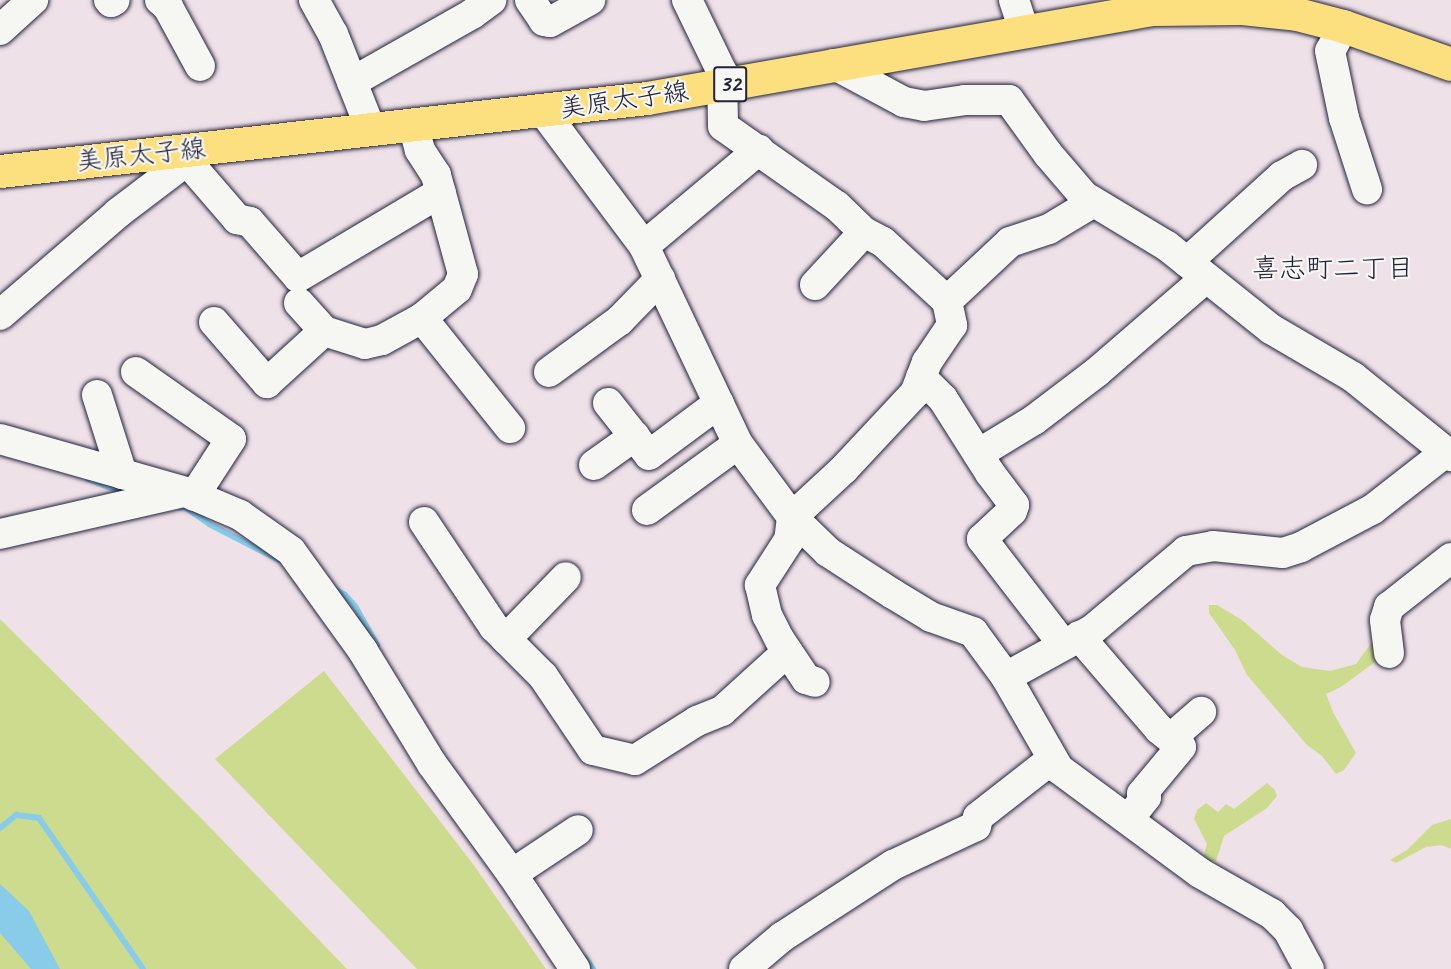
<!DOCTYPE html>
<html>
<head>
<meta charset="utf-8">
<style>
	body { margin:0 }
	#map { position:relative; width:1451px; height:969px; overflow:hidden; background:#efe1e8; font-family:Caveat,"Klee One",sans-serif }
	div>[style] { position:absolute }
	.green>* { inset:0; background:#cddb8e }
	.water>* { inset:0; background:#89ccea }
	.stream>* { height:6px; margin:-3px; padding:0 3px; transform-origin:3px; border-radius:3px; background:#89ccea }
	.roads { filter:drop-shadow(0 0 2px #22223b) drop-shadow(0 0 2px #22223b) }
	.minor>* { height:30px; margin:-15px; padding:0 15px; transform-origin:15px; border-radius:15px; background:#f6f6f2 }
	.major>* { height:33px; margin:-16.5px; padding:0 16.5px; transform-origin:16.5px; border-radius:16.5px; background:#fce080 }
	span { translate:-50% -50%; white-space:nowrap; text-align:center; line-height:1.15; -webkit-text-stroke:4.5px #f6f6f2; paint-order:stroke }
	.shield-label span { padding:2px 4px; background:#f6f6f2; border:2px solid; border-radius:4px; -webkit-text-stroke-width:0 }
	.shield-label { font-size:24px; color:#22223b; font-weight:700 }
	.street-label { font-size:26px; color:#22223b }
	.neighbourhood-label { font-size:27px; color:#22223b }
</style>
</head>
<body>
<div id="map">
	<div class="green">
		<div style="clip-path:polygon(1209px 605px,1217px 605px,1242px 620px,1282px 655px,1302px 667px,1330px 671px,1356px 664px,1375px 638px,1379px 659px,1341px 687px,1326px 694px,1334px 714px,1356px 753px,1344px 770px,1336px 774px,1322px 756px,1307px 745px,1247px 675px,1235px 650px,1209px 613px)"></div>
		<div style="clip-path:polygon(0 619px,201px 818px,347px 969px,0 969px)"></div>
		<div style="clip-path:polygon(324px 671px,473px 864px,546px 969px,417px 969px,215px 759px)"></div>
		<div style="clip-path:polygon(1267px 783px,1275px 790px,1277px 796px,1267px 808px,1224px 836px,1216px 861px,1209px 861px,1204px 854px,1207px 844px,1194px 819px,1197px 810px,1206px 803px,1218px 812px,1226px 804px,1234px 809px)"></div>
		<div style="clip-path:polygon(1451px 819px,1451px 849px,1442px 845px,1426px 847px,1396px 863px,1390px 860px,1407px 850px,1432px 825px)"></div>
	</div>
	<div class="water">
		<div style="clip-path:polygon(0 884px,29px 911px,60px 969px,31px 969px,0 933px)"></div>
	</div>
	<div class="stream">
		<div style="left:88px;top:479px;width:41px;rotate:21.5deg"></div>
		<div style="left:180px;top:508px;width:5px;rotate:-11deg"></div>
		<div style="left:185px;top:507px;width:29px;rotate:35deg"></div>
		<div style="left:209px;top:524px;width:79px;rotate:27.2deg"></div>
		<div style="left:333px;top:588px;width:14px;rotate:30deg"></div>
		<div style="left:345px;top:595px;width:15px;rotate:48deg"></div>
		<div style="left:355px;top:606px;width:45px;rotate:60.6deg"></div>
		<div style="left:0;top:828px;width:21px;rotate:-39deg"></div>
		<div style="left:16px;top:815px;width:23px;rotate:7deg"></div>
		<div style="left:39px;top:818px;width:183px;rotate:55.4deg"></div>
		<div style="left:585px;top:958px;width:14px;rotate:54deg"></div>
	</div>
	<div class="roads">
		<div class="minor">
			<div style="left:109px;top:0;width:3px;rotate:45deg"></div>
			<div style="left:111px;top:2px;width:4px;rotate:-27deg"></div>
			<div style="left:160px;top:0;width:11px;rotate:41deg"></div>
			<div style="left:168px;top:7px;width:67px;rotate:61.5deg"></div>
			<div style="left:314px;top:0;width:39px;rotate:61deg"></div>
			<div style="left:333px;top:34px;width:103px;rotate:68.4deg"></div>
			<div style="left:530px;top:0;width:25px;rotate:56deg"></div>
			<div style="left:544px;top:21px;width:6px;rotate:9deg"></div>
			<div style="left:550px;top:22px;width:46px;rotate:-28.8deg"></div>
			<div style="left:687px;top:0;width:80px;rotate:64.1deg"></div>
			<div style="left:722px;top:72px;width:54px;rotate:88.9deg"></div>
			<div style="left:723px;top:126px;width:139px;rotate:35.1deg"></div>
			<div style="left:837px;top:206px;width:37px;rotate:44deg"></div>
			<div style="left:864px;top:232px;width:21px;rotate:28deg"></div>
			<div style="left:883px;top:242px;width:87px;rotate:42.7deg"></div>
			<div style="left:947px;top:301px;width:25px;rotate:78deg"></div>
			<div style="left:952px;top:325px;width:45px;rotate:124deg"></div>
			<div style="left:927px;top:362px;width:33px;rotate:111deg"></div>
			<div style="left:915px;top:393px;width:104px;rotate:133.1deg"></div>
			<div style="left:844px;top:469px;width:71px;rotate:137.3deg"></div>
			<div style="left:792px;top:517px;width:23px;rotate:97deg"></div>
			<div style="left:789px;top:540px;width:54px;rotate:122.8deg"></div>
			<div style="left:760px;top:585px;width:31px;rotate:77deg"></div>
			<div style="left:767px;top:615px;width:28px;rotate:63deg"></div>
			<div style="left:780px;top:640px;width:47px;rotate:56.3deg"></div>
			<div style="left:806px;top:679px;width:9px;rotate:18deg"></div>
			<div style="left:1014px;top:0;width:33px;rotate:72deg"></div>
			<div style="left:1343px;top:27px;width:27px;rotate:118deg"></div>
			<div style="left:1330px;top:51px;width:68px;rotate:78.2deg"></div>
			<div style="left:1344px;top:118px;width:75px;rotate:72.1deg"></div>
			<div style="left:0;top:30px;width:45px;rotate:-42.3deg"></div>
			<div style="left:833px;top:64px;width:81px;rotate:28.2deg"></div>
			<div style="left:904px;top:102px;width:20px;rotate:11deg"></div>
			<div style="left:924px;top:106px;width:41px;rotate:-8.3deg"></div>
			<div style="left:965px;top:100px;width:44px"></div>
			<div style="left:1009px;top:100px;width:67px;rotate:54.2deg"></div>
			<div style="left:1048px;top:154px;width:55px;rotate:49.4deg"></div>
			<div style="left:1084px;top:196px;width:97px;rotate:31.1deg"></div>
			<div style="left:1167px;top:246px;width:133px;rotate:38.6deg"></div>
			<div style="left:1271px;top:329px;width:95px;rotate:30.3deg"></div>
			<div style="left:1353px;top:377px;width:126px;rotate:38.9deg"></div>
			<div style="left:352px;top:82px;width:138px;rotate:-29.5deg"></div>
			<div style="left:472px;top:14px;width:24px;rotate:-36deg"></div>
			<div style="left:543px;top:111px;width:169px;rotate:53.2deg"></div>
			<div style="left:644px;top:246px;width:219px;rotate:64.6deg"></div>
			<div style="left:738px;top:444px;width:91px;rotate:53.5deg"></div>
			<div style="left:792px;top:517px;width:50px;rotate:44.2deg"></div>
			<div style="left:828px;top:552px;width:77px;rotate:32.9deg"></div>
			<div style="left:893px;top:594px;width:44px;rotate:31.2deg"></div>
			<div style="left:931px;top:617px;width:45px;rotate:19.7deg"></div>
			<div style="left:973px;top:632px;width:56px;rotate:53.7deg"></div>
			<div style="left:1006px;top:677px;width:106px;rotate:60.1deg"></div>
			<div style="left:1059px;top:769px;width:175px;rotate:36.4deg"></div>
			<div style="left:1200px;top:873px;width:83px;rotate:29.7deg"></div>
			<div style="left:1272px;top:914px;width:23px;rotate:45deg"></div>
			<div style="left:1288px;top:930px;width:44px;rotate:61.7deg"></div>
			<div style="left:187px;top:161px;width:77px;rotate:49.2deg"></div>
			<div style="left:237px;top:219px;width:13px;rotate:13deg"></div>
			<div style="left:250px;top:222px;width:73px;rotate:48.9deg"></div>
			<div style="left:298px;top:277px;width:166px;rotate:-30.7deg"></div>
			<div style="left:644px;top:246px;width:150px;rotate:-39.9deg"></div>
			<div style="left:1187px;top:262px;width:128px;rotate:-42.2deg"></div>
			<div style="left:1282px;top:176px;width:23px;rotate:-29deg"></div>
			<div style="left:815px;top:285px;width:72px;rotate:-47.2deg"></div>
			<div style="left:947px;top:301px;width:86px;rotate:-43.1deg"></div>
			<div style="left:1010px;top:242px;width:41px;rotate:-18.4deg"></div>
			<div style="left:1049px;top:229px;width:52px;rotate:-31deg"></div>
			<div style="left:299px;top:303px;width:38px;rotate:48deg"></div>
			<div style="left:324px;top:331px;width:43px;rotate:17.6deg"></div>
			<div style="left:365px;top:344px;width:17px;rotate:-13deg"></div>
			<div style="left:382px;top:340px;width:46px;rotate:-28.8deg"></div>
			<div style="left:422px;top:318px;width:45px;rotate:-39.6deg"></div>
			<div style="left:457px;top:289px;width:16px;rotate:-68deg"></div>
			<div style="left:463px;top:274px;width:103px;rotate:-105.3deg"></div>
			<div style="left:436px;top:175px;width:30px;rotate:-123deg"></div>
			<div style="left:420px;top:150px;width:26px;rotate:-106deg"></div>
			<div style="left:0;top:315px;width:156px;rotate:-40.8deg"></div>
			<div style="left:118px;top:213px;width:104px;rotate:-37.2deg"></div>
			<div style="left:422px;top:318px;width:141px;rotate:51.3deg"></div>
			<div style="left:214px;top:322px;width:81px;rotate:49deg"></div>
			<div style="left:267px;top:383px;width:77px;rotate:-42.4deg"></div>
			<div style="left:136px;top:372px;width:116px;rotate:35.2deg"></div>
			<div style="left:231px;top:439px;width:68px;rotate:123deg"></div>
			<div style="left:549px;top:372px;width:87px;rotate:-36.1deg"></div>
			<div style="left:619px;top:321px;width:59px;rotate:-45.7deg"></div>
			<div style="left:921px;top:377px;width:31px;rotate:45deg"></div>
			<div style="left:943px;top:399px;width:88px;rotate:57.6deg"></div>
			<div style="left:990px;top:473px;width:40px;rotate:53deg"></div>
			<div style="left:1014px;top:505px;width:6px;rotate:108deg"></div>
			<div style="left:1012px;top:511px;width:41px;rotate:137deg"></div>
			<div style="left:982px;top:539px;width:133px;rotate:52.4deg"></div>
			<div style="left:97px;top:395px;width:83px;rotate:72.4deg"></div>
			<div style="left:608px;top:403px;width:66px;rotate:51.7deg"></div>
			<div style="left:649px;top:455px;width:87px;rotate:-36.6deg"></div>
			<div style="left:0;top:439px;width:193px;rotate:15.9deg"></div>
			<div style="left:186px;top:492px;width:59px;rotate:23.1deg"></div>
			<div style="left:240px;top:515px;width:62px;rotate:35.2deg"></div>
			<div style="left:291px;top:551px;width:123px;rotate:54.2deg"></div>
			<div style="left:363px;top:651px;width:132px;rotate:58.6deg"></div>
			<div style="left:432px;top:764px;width:136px;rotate:54deg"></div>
			<div style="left:512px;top:874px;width:114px;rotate:56.4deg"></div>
			<div style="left:978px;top:454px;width:66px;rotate:-31.3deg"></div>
			<div style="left:1034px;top:420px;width:79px;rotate:-37.3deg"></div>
			<div style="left:1097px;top:372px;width:144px;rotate:-40.8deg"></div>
			<div style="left:594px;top:465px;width:50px;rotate:-35.3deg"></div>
			<div style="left:647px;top:510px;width:112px;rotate:-36deg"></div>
			<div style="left:424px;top:522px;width:126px;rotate:56.3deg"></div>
			<div style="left:494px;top:627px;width:69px;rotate:45deg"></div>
			<div style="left:543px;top:676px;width:89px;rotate:56deg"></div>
			<div style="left:593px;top:750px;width:43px;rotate:13.4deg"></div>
			<div style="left:635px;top:760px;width:73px;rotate:-32.2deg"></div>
			<div style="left:697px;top:721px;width:27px;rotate:-22deg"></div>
			<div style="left:722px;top:711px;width:88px;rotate:-42.2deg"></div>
			<div style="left:0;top:534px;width:188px;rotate:-12.9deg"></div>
			<div style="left:1079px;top:636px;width:123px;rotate:49.3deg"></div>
			<div style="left:1159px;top:729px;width:28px;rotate:39deg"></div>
			<div style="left:1181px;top:747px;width:61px;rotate:129.7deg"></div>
			<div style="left:1142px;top:794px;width:5px;rotate:37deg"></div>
			<div style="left:1146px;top:797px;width:28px;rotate:128deg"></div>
			<div style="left:506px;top:639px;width:86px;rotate:-45.9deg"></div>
			<div style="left:1389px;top:653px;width:33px;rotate:-97deg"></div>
			<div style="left:1385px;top:620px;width:14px;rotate:-73deg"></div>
			<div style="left:1389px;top:607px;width:79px;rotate:-38.3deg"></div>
			<div style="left:1006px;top:677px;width:98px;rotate:-28.7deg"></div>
			<div style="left:1092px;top:630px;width:123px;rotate:-40deg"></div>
			<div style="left:1186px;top:551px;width:27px;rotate:-10deg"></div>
			<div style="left:1213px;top:546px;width:70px;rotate:5.7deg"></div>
			<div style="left:1283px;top:553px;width:19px;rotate:-18deg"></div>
			<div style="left:1301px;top:547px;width:81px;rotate:-27.8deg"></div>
			<div style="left:1373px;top:509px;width:93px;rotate:-38deg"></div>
			<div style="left:1171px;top:738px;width:40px;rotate:-41deg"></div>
			<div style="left:512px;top:874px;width:79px;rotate:-33.7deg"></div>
			<div style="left:744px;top:969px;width:50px;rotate:-40.1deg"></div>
			<div style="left:782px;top:937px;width:132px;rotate:-33deg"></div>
			<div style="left:893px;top:865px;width:92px;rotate:-25.2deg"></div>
			<div style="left:976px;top:826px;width:9px;rotate:-77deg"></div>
			<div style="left:978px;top:817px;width:93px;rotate:-38deg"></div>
		</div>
		<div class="major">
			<div style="left:0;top:171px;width:651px;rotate:-6.44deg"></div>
			<div style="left:647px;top:98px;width:513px;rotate:-10deg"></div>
			<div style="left:1152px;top:9px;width:90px;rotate:-0.6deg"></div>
			<div style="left:1242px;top:8px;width:55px;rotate:6.2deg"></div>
			<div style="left:1297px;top:14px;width:48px;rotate:14.6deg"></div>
			<div style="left:1343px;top:26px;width:114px;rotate:19.4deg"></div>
		</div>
	</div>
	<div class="shield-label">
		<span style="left:730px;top:84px">32</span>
	</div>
	<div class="street-label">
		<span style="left:624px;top:100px;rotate:-8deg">美原太子線</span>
		<span style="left:141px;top:155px;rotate:-6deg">美原太子線</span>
	</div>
	<div class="neighbourhood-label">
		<span style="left:1333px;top:269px">喜志町二丁目</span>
	</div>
</div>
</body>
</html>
